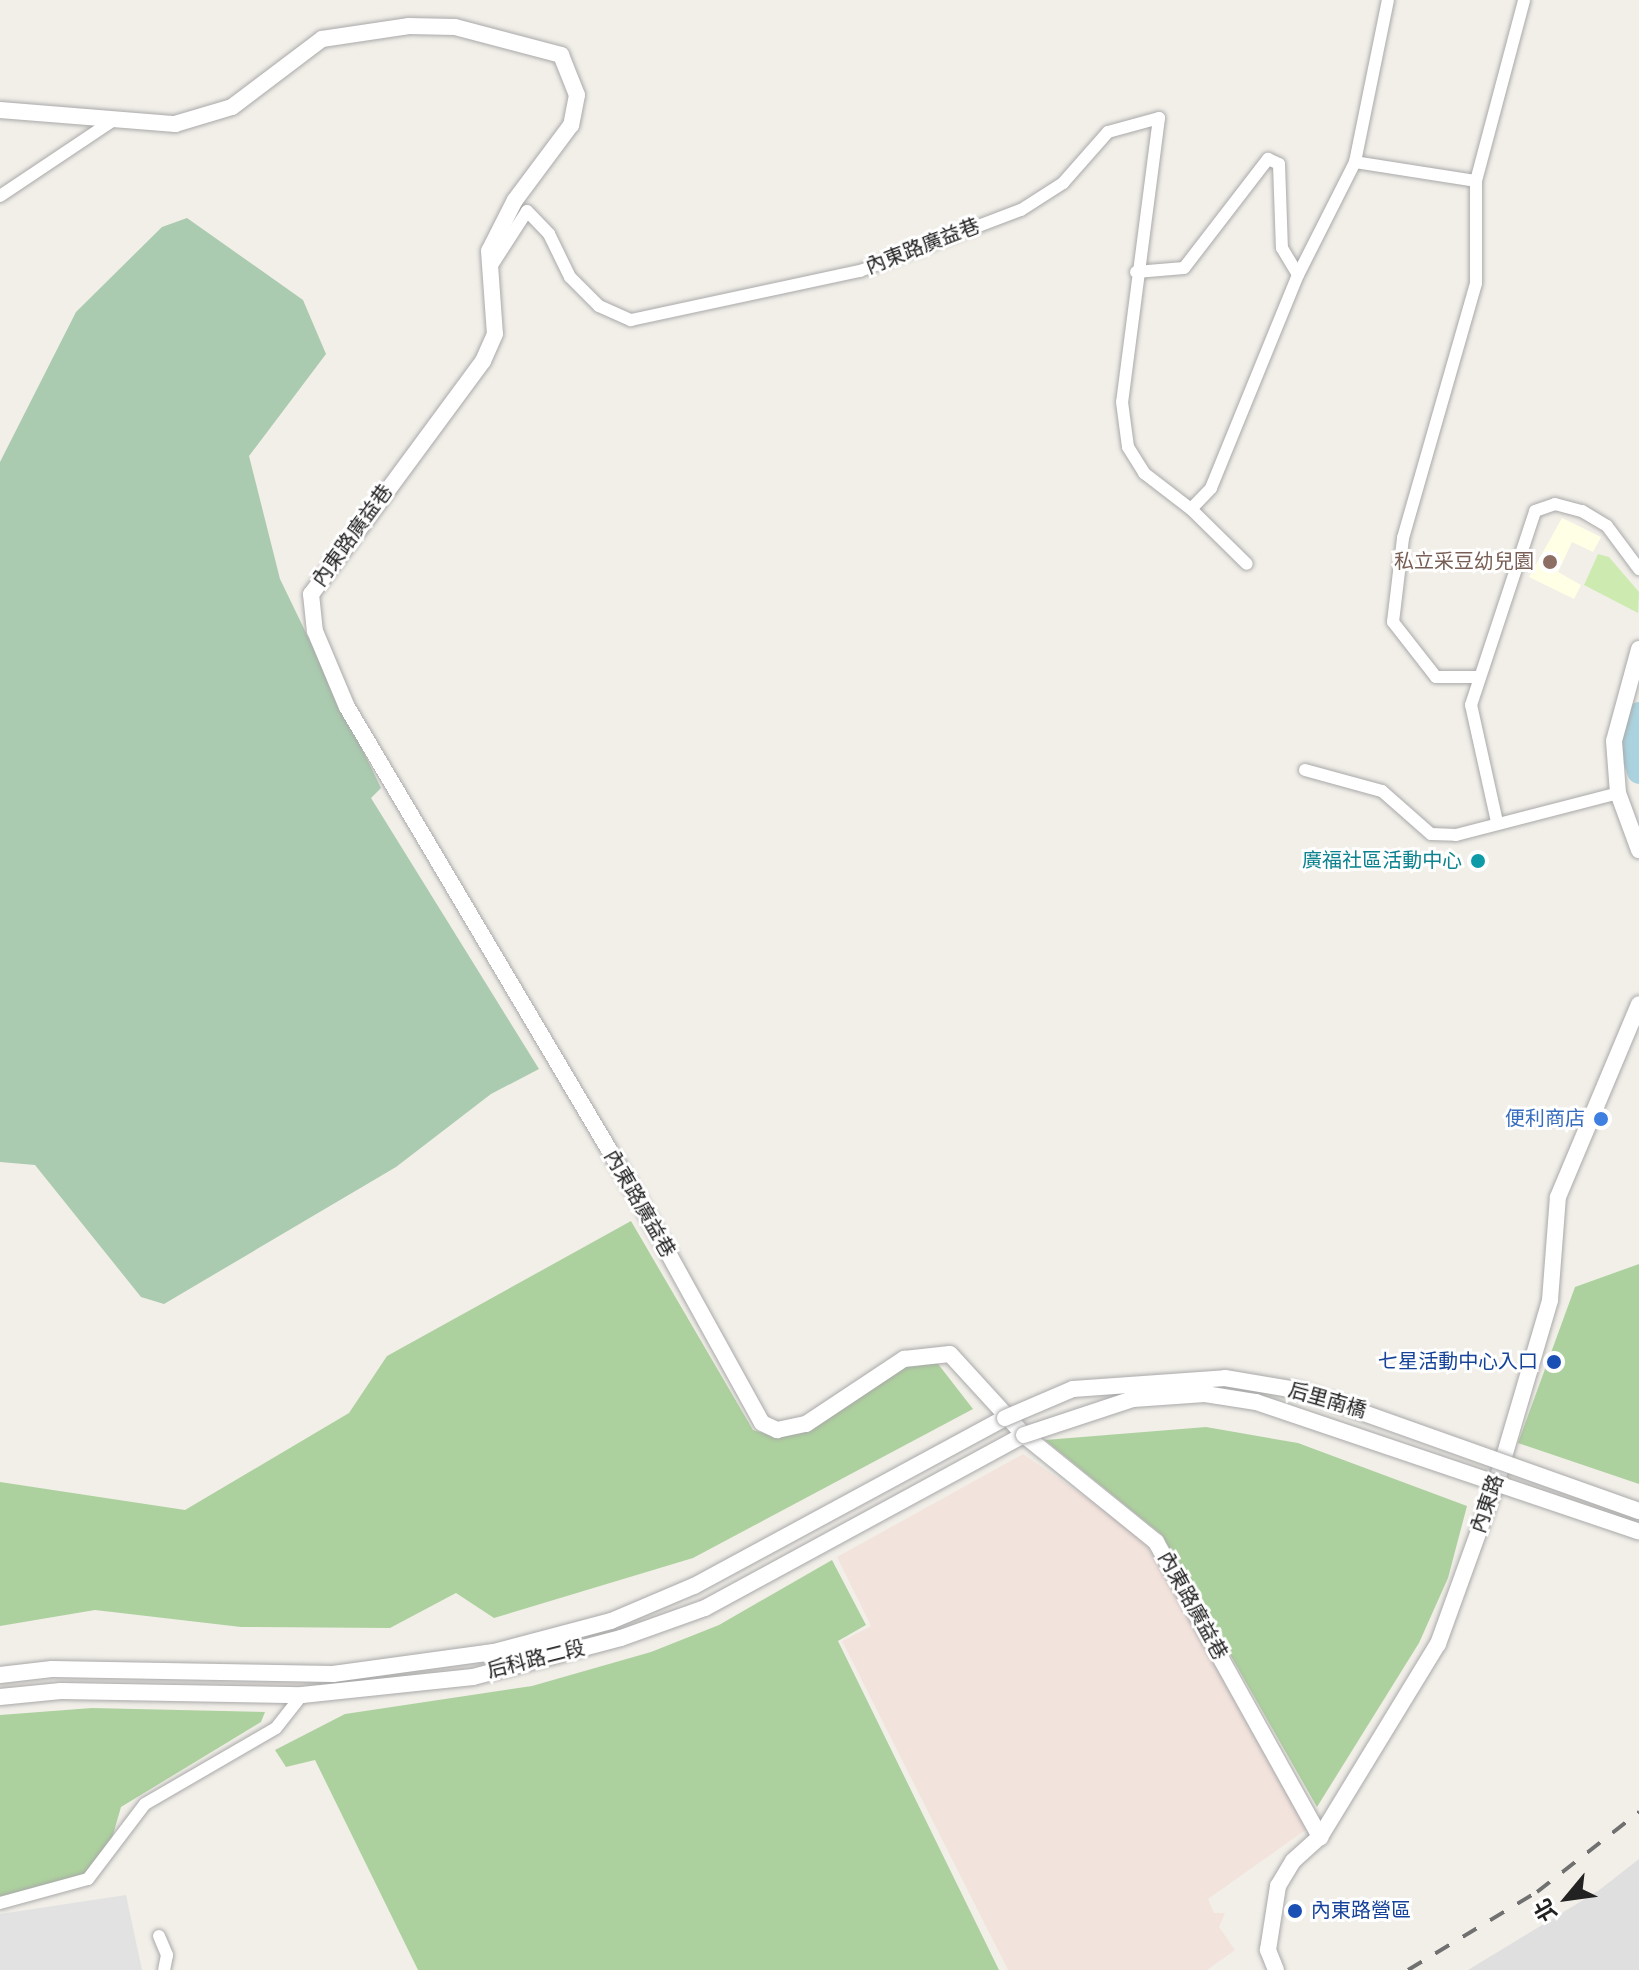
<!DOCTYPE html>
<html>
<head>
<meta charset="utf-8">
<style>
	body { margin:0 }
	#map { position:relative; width:1639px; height:1970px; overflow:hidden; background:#f2efe9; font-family:"Source Sans 3","Noto Sans TC",sans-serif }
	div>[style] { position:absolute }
	.residential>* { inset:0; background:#e0dfdf }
	.education>* { inset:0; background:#ffffe5 }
	.military>* { inset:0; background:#f3e3dd }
	.grass>* { inset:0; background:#cdebb0 }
	.forest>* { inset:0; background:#add19e }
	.cemetery>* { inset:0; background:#aacbaf }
	.parking>* { inset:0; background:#e2e2e2 }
	.river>* { height:24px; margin:-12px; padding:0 12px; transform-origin:12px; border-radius:12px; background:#aad3df }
	.roads { filter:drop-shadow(0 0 2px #a9a9a9) drop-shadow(0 0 2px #a9a9a9) }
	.minor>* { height:12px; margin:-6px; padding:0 6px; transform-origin:6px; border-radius:6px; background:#fff }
	.tertiary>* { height:16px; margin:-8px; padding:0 8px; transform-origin:8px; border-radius:8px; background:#fff }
	.rail>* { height:4px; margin-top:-2px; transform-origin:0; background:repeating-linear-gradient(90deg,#707070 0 16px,transparent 0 32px) }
	.bridges { filter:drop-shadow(0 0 2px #a9a9a9) drop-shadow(0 0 2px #a9a9a9) }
	.tertiary-bridge>* { height:16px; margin:-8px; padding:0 8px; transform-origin:8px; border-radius:8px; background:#fff }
	.dots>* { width:22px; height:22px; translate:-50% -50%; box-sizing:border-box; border:4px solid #fff; border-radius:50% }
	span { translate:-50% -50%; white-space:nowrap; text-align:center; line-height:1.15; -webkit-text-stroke:6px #fff; paint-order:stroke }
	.street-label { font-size:20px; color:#222 }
	.education-label { font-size:20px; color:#785e54 }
	.right { translate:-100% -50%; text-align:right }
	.culture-label { font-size:20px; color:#0d838f }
	.shop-label { font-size:20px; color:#366cbe }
	.transit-label { font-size:20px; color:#164399 }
	.left { translate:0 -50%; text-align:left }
	.north { position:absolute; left:1527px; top:1858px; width:80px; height:80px; -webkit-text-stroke:6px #fff; paint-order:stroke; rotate:241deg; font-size:22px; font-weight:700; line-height:32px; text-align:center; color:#222 }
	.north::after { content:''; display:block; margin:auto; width:28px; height:36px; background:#222; clip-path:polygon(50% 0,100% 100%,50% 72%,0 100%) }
</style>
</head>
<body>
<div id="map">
	<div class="residential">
		<div style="clip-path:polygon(1639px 1859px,1639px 1970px,1468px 1970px,1598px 1891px)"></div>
	</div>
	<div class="education">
		<div style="clip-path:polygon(1562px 518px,1601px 537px,1593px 552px,1572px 542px,1558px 572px,1581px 585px,1574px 599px,1529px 577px)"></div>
	</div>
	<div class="military">
		<div style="clip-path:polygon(1023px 1454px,1132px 1529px,1150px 1551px,1307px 1829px,1208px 1899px,1214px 1913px,1225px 1913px,1219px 1927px,1235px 1950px,1207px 1970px,1008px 1970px,842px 1641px,871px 1626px,837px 1557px)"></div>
	</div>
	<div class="grass">
		<div style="clip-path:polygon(1598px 554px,1609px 557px,1639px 592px,1638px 613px,1584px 585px)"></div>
	</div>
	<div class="forest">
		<div style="clip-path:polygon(631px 1221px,753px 1430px,776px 1437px,913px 1363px,935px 1360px,973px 1409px,693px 1558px,494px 1618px,456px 1593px,390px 1628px,241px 1627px,95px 1610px,0 1626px,0 1482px,185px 1510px,349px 1413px,387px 1356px)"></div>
		<div style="clip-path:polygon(1639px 1264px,1639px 1484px,1518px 1443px,1575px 1287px)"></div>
		<div style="clip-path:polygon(1206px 1427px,1298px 1443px,1467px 1506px,1448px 1578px,1419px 1643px,1317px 1807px,1162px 1535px,1045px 1440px)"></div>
		<div style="clip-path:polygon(832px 1560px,866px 1625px,838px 1641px,999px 1970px,418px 1970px,315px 1760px,286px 1767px,275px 1750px,345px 1714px,532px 1686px,651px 1652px,719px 1625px)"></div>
		<div style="clip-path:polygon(92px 1708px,265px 1712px,261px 1722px,121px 1807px,106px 1859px,76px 1881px,0 1902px,0 1715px)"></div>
	</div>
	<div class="cemetery">
		<div style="clip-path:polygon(187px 218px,303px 300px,326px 354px,249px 456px,280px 579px,381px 788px,371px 798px,539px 1069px,491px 1094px,396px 1167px,164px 1304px,141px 1297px,35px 1165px,0 1162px,0 462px,76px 312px,162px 227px)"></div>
	</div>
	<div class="parking">
		<div style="clip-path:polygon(126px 1895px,142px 1970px,0 1970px,0 1914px)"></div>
	</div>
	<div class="river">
		<div style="left:1639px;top:714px;width:37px;rotate:101deg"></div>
		<div style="left:1632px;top:750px;width:23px;rotate:72deg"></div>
	</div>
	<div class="roads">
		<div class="minor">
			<div style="left:1355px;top:162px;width:122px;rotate:8.9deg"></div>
			<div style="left:0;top:196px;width:135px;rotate:-33.8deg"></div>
			<div style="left:489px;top:270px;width:70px;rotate:-57.2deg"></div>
			<div style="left:527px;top:211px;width:32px;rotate:46deg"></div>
			<div style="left:549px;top:234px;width:48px;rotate:64deg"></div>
			<div style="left:570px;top:277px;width:41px;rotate:45deg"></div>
			<div style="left:599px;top:306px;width:35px;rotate:24deg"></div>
			<div style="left:631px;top:320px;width:234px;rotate:-12.1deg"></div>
			<div style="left:860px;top:271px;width:172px;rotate:-20.8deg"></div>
			<div style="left:1021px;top:210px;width:50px;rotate:-32.7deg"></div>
			<div style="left:1063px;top:183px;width:68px;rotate:-48.6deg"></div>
			<div style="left:1108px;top:132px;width:53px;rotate:-15.4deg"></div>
			<div style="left:1159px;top:118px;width:286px;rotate:97.4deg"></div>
			<div style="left:1122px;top:402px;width:45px;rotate:82.4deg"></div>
			<div style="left:1128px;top:447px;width:31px;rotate:58deg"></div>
			<div style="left:1144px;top:473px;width:59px;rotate:37.5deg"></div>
			<div style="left:1191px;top:509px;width:29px;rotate:-46deg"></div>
			<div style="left:1211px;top:488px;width:230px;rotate:-67.8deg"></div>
			<div style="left:1298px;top:275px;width:127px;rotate:-63.2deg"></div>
			<div style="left:1355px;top:162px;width:165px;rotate:-78.5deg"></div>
			<div style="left:1136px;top:272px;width:48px;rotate:-4.8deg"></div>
			<div style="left:1184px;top:268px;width:138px;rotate:-52.4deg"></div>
			<div style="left:1268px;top:159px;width:12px;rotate:24deg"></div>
			<div style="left:1279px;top:164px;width:84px;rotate:88deg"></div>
			<div style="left:1282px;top:248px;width:31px;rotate:59deg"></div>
			<div style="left:1191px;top:509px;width:78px;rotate:44.5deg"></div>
			<div style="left:1479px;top:677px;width:43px;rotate:180deg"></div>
			<div style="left:1436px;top:677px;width:70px;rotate:-128deg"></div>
			<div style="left:1393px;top:622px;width:85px;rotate:-83.2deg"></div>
			<div style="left:1403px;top:538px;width:265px;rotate:-74deg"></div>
			<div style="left:1476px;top:283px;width:102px;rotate:-90deg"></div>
			<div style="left:1476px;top:181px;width:187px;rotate:-75.1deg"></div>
			<div style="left:1305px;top:770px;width:80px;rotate:15.3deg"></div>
			<div style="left:1382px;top:791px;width:65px;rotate:41.3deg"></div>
			<div style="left:1431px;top:834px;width:25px;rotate:2deg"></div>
			<div style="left:1456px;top:835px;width:167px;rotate:-14.5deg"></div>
			<div style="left:1497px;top:822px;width:120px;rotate:-102.5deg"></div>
			<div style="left:1471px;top:705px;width:204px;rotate:-71.7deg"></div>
			<div style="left:1535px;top:511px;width:21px;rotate:-19deg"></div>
			<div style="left:1555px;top:504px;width:28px;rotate:15deg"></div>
			<div style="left:1582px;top:511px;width:29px;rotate:31deg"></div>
			<div style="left:1607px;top:526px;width:54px;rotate:53.3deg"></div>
			<div style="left:0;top:1903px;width:91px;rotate:-15.3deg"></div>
			<div style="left:88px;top:1879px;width:94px;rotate:-52.8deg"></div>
			<div style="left:145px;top:1804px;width:151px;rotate:-30.1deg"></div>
			<div style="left:276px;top:1728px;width:42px;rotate:-51.8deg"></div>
			<div style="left:159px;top:1936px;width:21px;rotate:67deg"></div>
			<div style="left:167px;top:1955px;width:15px;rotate:101deg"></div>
		</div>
		<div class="tertiary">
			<div style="left:0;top:110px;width:176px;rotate:4.6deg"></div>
			<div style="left:175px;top:124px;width:59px;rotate:-16.6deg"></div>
			<div style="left:232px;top:107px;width:113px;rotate:-37.1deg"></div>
			<div style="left:322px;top:39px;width:88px;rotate:-8.5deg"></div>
			<div style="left:409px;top:26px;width:46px;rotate:1.2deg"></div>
			<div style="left:455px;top:27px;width:110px;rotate:14.8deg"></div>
			<div style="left:561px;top:55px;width:43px;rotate:68.2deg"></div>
			<div style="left:577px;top:95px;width:31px;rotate:101deg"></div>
			<div style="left:571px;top:125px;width:94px;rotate:126.7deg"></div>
			<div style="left:515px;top:200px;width:57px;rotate:117deg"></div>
			<div style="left:489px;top:251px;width:83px;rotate:85.9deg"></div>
			<div style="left:495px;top:334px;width:30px;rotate:114deg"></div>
			<div style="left:483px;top:361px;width:290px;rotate:126.4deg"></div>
			<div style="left:311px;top:594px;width:37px;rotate:84deg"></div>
			<div style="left:315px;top:631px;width:82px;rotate:67.2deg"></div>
			<div style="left:347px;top:707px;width:575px;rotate:59.38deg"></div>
			<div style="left:640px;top:1202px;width:252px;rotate:61.1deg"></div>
			<div style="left:762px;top:1423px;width:17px;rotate:25deg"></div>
			<div style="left:777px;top:1430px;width:30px;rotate:-12deg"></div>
			<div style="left:806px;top:1424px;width:118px;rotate:-33.6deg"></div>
			<div style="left:904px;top:1359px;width:46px;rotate:-6.2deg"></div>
			<div style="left:950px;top:1354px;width:110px;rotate:47.6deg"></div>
			<div style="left:1024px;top:1435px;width:170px;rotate:39deg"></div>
			<div style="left:1156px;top:1542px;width:338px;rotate:60.9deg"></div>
			<div style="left:1639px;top:649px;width:95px;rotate:105.2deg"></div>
			<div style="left:1614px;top:741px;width:52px;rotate:85.6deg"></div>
			<div style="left:1618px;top:793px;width:61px;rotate:69.8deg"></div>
			<div style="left:0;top:1675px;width:52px;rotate:-6.6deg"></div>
			<div style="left:52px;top:1669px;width:281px;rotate:1deg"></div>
			<div style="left:333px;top:1674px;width:162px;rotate:-7.8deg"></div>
			<div style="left:494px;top:1652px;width:121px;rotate:-14.8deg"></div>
			<div style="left:611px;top:1621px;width:90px;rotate:-22.9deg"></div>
			<div style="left:694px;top:1586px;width:353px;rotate:-28.4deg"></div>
			<div style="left:0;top:1697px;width:61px;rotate:-5.6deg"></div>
			<div style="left:61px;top:1691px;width:241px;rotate:1deg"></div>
			<div style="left:302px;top:1695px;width:172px;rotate:-6deg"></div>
			<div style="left:473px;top:1677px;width:153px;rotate:-14.8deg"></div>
			<div style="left:621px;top:1638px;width:89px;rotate:-19.7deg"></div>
			<div style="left:705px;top:1608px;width:363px;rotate:-28.5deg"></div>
			<div style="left:1276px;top:1970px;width:22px;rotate:-112deg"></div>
			<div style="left:1268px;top:1950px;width:65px;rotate:-81.1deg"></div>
			<div style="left:1278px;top:1886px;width:29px;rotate:-59deg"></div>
			<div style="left:1293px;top:1861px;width:36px;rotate:-42deg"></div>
			<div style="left:1320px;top:1837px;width:226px;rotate:-58.6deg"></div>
			<div style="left:1438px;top:1644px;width:170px;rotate:-70.1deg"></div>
			<div style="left:1496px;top:1484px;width:192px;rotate:-73.6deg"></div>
			<div style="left:1550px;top:1300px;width:103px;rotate:-85.6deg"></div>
			<div style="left:1558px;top:1197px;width:209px;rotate:-67.2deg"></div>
		</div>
	</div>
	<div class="rail">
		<div style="left:1408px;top:1970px;width:151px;rotate:-31.2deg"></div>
		<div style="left:1537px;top:1892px;width:130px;rotate:-38.1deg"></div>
	</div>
	<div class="bridges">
		<div class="tertiary-bridge">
			<div style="left:1005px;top:1418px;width:74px;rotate:-23.1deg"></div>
			<div style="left:1073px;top:1389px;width:152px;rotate:-4.1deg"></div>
			<div style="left:1225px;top:1378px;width:78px;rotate:9.6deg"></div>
			<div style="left:1302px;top:1391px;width:358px;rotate:19.6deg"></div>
			<div style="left:1024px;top:1435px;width:115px;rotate:-18.3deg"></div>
			<div style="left:1133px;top:1399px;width:72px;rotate:-4deg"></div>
			<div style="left:1205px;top:1394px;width:52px;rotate:8.9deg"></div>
			<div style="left:1256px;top:1402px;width:404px;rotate:18.7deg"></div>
		</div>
	</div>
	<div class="dots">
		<div style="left:1550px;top:562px;background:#8d6e63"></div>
		<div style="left:1478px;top:861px;background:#0f9aa8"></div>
		<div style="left:1601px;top:1119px;background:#3f7fe0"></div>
		<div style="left:1554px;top:1362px;background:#1a4fb4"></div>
		<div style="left:1295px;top:1911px;background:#1a4fb4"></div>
	</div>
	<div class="street-label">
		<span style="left:923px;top:247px;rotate:-21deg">內東路廣益巷</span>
		<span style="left:353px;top:536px;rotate:-54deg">內東路廣益巷</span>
		<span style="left:639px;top:1204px;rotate:60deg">內東路廣益巷</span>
		<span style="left:1327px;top:1401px;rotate:16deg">后里南橋</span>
		<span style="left:1488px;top:1504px;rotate:-71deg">內東路</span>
		<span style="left:1192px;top:1606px;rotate:61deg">內東路廣益巷</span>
		<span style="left:536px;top:1660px;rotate:-14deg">后科路二段</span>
	</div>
	<div class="education-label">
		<span class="right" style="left:1534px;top:562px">私立采豆幼兒園</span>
	</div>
	<div class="culture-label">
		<span class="right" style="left:1462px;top:861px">廣福社區活動中心</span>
	</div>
	<div class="shop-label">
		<span class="right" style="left:1585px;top:1119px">便利商店</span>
	</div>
	<div class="transit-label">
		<span class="right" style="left:1538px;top:1362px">七星活動中心入口</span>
		<span class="left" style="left:1311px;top:1911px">內東路營區</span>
	</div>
	<div class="north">北</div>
</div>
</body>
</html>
